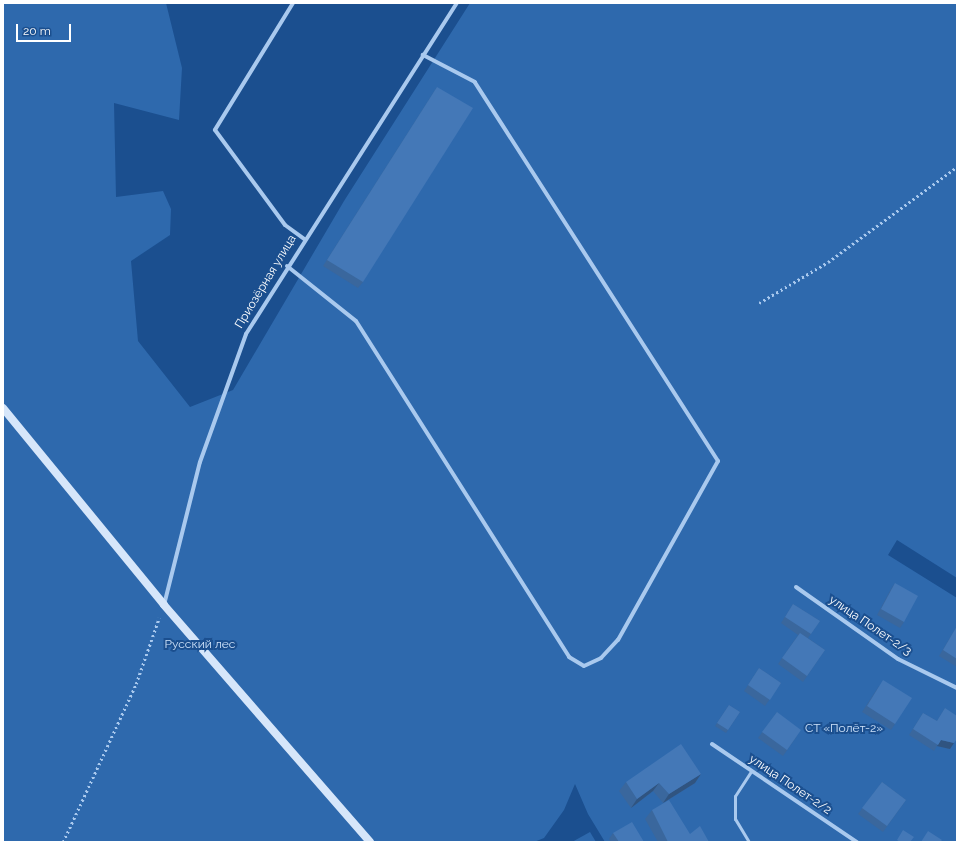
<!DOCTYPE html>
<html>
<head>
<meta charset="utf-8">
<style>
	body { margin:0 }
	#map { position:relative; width:960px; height:845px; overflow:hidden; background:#1b4f8f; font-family:Raleway,sans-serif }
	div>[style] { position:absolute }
	.green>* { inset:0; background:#2e69ad }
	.path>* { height:2.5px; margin-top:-1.25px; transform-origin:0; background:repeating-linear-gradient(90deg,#a9c9ee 0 2px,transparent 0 5px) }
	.lane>* { height:3px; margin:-1.5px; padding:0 1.5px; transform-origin:1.5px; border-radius:1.5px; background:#a9c9ee }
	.street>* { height:4px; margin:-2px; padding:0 2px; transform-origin:2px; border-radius:2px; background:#a9c9ee }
	.secondary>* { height:8px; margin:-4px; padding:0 4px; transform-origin:4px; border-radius:4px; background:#d6e6fa }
	.wall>* { inset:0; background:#3a679d }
	.shaded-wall>* { inset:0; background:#305480 }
	.building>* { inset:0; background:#4478b7 }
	span { translate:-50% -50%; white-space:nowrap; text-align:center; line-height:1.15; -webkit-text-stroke:4px #1b4f8f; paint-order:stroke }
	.street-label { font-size:12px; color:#fff }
	.park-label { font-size:12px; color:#cfe3fa }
	.frame { position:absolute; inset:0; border:4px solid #fff; pointer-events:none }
	.scale { position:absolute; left:16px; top:24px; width:55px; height:18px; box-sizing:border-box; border:2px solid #fff; border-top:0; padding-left:5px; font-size:12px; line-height:14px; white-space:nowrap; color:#fff; -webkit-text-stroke:3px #1b4f8f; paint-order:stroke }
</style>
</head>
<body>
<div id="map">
	<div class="green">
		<div style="clip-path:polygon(3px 3px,166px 3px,182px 68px,179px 120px,114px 103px,116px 197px,163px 191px,171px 209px,170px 235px,131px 261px,138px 341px,190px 407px,233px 390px,344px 201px,470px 3px,957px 3px,957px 578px,897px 540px,888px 555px,957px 598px,957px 842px,605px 842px,588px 814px,575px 784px,564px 810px,544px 838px,534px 842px,3px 842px)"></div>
		<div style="clip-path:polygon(590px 832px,596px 842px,572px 842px)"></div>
	</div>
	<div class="path">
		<div style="left:759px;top:303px;width:80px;rotate:-30.7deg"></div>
		<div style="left:828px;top:262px;width:160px;rotate:-36.4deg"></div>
		<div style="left:63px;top:842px;width:174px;rotate:-65.2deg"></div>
		<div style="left:136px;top:684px;width:70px;rotate:-70.8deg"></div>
	</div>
	<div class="lane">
		<div style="left:749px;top:842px;width:27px;rotate:-121deg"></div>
		<div style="left:735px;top:819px;width:23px;rotate:-90deg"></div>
		<div style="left:735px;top:796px;width:30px;rotate:-57deg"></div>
	</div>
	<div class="street">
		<div style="left:293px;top:3px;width:149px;rotate:121.6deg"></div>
		<div style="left:215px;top:130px;width:118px;rotate:53.6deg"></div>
		<div style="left:285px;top:225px;width:24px;rotate:36deg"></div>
		<div style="left:287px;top:266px;width:88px;rotate:38.6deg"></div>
		<div style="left:356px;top:321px;width:398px;rotate:57.6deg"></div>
		<div style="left:569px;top:657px;width:17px;rotate:31deg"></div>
		<div style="left:584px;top:666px;width:19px;rotate:-25deg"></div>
		<div style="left:601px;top:658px;width:25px;rotate:-47deg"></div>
		<div style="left:618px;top:640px;width:205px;rotate:-60.8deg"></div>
		<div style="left:718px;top:461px;width:450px;rotate:-122.7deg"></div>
		<div style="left:475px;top:82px;width:59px;rotate:-152.6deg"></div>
		<div style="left:796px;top:587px;width:125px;rotate:35.2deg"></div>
		<div style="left:898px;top:659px;width:66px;rotate:26.2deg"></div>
		<div style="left:164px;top:605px;width:147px;rotate:-75.9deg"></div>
		<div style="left:200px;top:462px;width:136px;rotate:-70.2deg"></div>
		<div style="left:246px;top:334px;width:393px;rotate:-57.5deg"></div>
		<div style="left:712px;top:744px;width:175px;rotate:34.1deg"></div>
	</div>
	<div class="secondary">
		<div style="left:3px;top:408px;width:254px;rotate:50.7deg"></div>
		<div style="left:164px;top:605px;width:314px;rotate:49deg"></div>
	</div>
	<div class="wall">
		<div style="clip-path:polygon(437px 87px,363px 282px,358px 288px,323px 266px)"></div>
		<div style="clip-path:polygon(895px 583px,904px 622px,900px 628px,877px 615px,891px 589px)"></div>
		<div style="clip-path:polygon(793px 604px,820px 621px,808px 638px,825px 650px,803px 682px,778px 664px,798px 635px,781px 623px)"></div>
		<div style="clip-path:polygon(957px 626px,957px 667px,939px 656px)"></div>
		<div style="clip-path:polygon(759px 668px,781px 683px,765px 706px,744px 691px)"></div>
		<div style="clip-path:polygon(879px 686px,895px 724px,891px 730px,862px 712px)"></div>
		<div style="clip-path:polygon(729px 705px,740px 712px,726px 733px,715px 726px)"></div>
		<div style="clip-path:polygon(945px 708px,950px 749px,937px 746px,934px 751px,909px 735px,923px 713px,937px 721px)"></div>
		<div style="clip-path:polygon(777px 712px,797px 736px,783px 756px,758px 738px)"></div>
		<div style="clip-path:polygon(626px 782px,695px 783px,663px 803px,653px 791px,631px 808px,619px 791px)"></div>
		<div style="clip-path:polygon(882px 782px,906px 800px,883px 832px,858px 814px)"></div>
		<div style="clip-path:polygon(652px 810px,690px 834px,709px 842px,658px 842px,645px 819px)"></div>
		<div style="clip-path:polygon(613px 833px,644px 842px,611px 842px,609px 839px)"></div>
	</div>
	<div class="shaded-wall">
		<div style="clip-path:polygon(941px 740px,954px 743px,950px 749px,937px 746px)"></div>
		<div style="clip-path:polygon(701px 774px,695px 783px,663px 803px,669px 794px)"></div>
		<div style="clip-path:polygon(659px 783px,653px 791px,631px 808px,637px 799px)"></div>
	</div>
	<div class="building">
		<div style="clip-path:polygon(437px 87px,473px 108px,363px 282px,327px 260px)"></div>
		<div style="clip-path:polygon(895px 583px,918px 596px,904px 622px,881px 609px)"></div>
		<div style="clip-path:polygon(793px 604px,820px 621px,811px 634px,785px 617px)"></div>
		<div style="clip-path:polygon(957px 626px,957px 659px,943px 650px)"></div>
		<div style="clip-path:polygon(800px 633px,825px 650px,807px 676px,782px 658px)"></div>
		<div style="clip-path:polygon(759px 668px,781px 683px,770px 700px,748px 685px)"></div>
		<div style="clip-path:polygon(883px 680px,912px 698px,895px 724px,867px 706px)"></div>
		<div style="clip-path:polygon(729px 705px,740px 712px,728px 730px,717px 723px)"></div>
		<div style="clip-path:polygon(945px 708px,957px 716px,957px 739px,954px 743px,941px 740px,938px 745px,913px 729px,923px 713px,937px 721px)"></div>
		<div style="clip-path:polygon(777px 712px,801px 730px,787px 750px,762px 732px)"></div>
		<div style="clip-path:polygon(681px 744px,701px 774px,669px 794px,659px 783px,637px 799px,626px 782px)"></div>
		<div style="clip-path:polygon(882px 782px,906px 800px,887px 826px,862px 808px)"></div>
		<div style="clip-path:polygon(669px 800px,690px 834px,700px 826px,709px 842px,668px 842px,652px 810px)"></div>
		<div style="clip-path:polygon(632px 822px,644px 842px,619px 842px,613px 833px)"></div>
		<div style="clip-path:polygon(903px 830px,914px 837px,910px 842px,900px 842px,897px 840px)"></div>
		<div style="clip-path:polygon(928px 831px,942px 840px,940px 842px,921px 842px)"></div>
	</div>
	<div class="street-label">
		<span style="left:266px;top:282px;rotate:-59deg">Приозёрная улица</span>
		<span style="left:870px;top:626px;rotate:34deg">улица Полет-2/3</span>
		<span style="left:790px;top:785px;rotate:34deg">улица Полет-2/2</span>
	</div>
	<div class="park-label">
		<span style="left:200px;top:645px">Русский лес</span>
		<span style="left:844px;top:729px">СТ «Полёт-2»</span>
	</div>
	<div class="frame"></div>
	<div class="scale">20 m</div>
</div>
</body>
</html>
